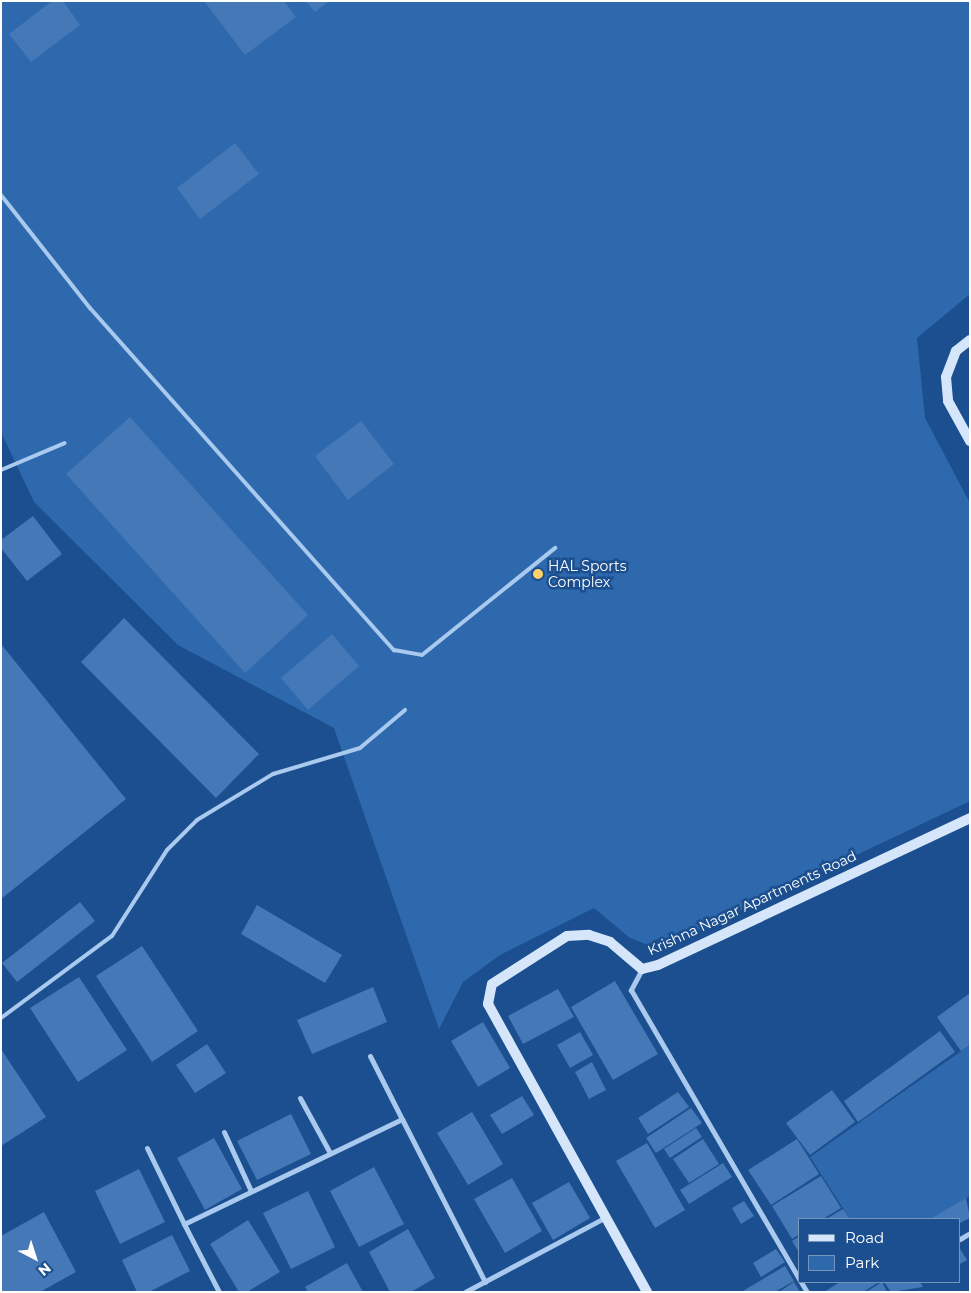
<!DOCTYPE html>
<html>
<head>
<meta charset="utf-8">
<style>
	body { margin:0 }
	#map { position:relative; width:971px; height:1293px; overflow:hidden; background:#1b4f8f; font-family:Montserrat,sans-serif }
	div>[style] { position:absolute }
	.green>* { inset:0; background:#2e69ad }
	.building>* { inset:0; background:#4478b7 }
	.lane>* { height:4px; margin:-2px; padding:0 2px; transform-origin:2px; border-radius:2px; background:#a9c9ee }
	.street>* { height:5px; margin:-2.5px; padding:0 2.5px; transform-origin:2.5px; border-radius:2.5px; background:#a9c9ee }
	.secondary>* { height:10px; margin:-5px; padding:0 5px; transform-origin:5px; border-radius:5px; background:#d6e6fa }
	.dots>* { width:14px; height:14px; translate:-50% -50%; box-sizing:border-box; border:2px solid #1b4f8f; border-radius:50% }
	span { translate:-50% -50%; white-space:nowrap; text-align:center; line-height:1.15; -webkit-text-stroke:5px #1b4f8f; paint-order:stroke }
	.poi-label { font-size:14px; color:#fff }
	.left { translate:0 -50%; text-align:left }
	.street-label { font-size:14px; color:#fff }
	.frame { position:absolute; inset:0; border:2px solid #fff; pointer-events:none }
	.legend { position:absolute; left:798px; top:1218px; width:162px; height:65px; box-sizing:border-box; background:#1b4f8f; border:1px solid #7695bc; margin:0; padding:6px 9px; list-style:none; font-size:15px; color:#fff }
	.legend li { display:flex; align-items:center; gap:10px; height:25px }
	.legend b { width:25px; border:1px solid #7695bc }
	.north { position:absolute; left:10px; top:1233px; width:50px; height:50px; -webkit-text-stroke:4px #1b4f8f; paint-order:stroke; rotate:140deg; font-size:14px; font-weight:700; line-height:20px; text-align:center; color:#fff }
	.north::after { content:''; display:block; margin:auto; width:18px; height:22px; background:#fff; clip-path:polygon(50% 0,100% 100%,50% 72%,0 100%) }
</style>
</head>
<body>
<div id="map">
	<div class="green">
		<div style="clip-path:polygon(1px 1px,970px 1px,970px 294px,917px 338px,925px 418px,970px 503px,970px 801px,659px 949px,630px 938px,594px 908px,500px 955px,463px 982px,439px 1029px,334px 728px,178px 645px,34px 502px,1px 432px)"></div>
		<div style="clip-path:polygon(970px 1045px,970px 1196px,931px 1219px,850px 1219px,810px 1157px)"></div>
	</div>
	<div class="building">
		<div style="clip-path:polygon(52px 1px,63px 1px,80px 25px,31px 62px,9px 34px)"></div>
		<div style="clip-path:polygon(204px 1px,284px 1px,296px 17px,245px 55px)"></div>
		<div style="clip-path:polygon(306px 1px,329px 1px,315px 12px)"></div>
		<div style="clip-path:polygon(235px 143px,259px 174px,200px 219px,177px 188px)"></div>
		<div style="clip-path:polygon(130px 417px,308px 615px,245px 673px,66px 474px)"></div>
		<div style="clip-path:polygon(361px 421px,394px 464px,348px 500px,315px 456px)"></div>
		<div style="clip-path:polygon(33px 516px,62px 554px,27px 581px,1px 548px,1px 540px)"></div>
		<div style="clip-path:polygon(124px 618px,259px 754px,216px 798px,81px 662px)"></div>
		<div style="clip-path:polygon(332px 634px,359px 666px,308px 710px,281px 678px)"></div>
		<div style="clip-path:polygon(1px 644px,126px 799px,1px 899px)"></div>
		<div style="clip-path:polygon(80px 902px,95px 921px,17px 982px,2px 963px)"></div>
		<div style="clip-path:polygon(257px 905px,342px 955px,325px 983px,241px 934px)"></div>
		<div style="clip-path:polygon(142px 946px,198px 1031px,152px 1062px,96px 976px)"></div>
		<div style="clip-path:polygon(79px 977px,127px 1050px,78px 1082px,30px 1008px)"></div>
		<div style="clip-path:polygon(615px 981px,658px 1054px,613px 1080px,571px 1007px)"></div>
		<div style="clip-path:polygon(373px 987px,387px 1022px,312px 1054px,297px 1020px)"></div>
		<div style="clip-path:polygon(558px 989px,574px 1017px,523px 1044px,508px 1016px)"></div>
		<div style="clip-path:polygon(970px 993px,970px 1045px,961px 1051px,937px 1017px)"></div>
		<div style="clip-path:polygon(483px 1022px,510px 1068px,478px 1087px,451px 1041px)"></div>
		<div style="clip-path:polygon(940px 1031px,955px 1052px,858px 1122px,844px 1101px)"></div>
		<div style="clip-path:polygon(580px 1032px,593px 1055px,570px 1068px,557px 1045px)"></div>
		<div style="clip-path:polygon(207px 1044px,226px 1073px,195px 1093px,176px 1065px)"></div>
		<div style="clip-path:polygon(1px 1049px,46px 1117px,1px 1146px)"></div>
		<div style="clip-path:polygon(592px 1062px,606px 1090px,589px 1099px,575px 1072px)"></div>
		<div style="clip-path:polygon(832px 1090px,855px 1122px,810px 1155px,786px 1123px)"></div>
		<div style="clip-path:polygon(678px 1092px,689px 1107px,648px 1134px,638px 1118px)"></div>
		<div style="clip-path:polygon(522px 1096px,534px 1115px,502px 1134px,490px 1115px)"></div>
		<div style="clip-path:polygon(691px 1108px,702px 1123px,656px 1153px,646px 1138px)"></div>
		<div style="clip-path:polygon(472px 1112px,503px 1164px,468px 1185px,437px 1133px)"></div>
		<div style="clip-path:polygon(291px 1114px,311px 1154px,257px 1180px,237px 1141px)"></div>
		<div style="clip-path:polygon(696px 1128px,702px 1137px,670px 1158px,664px 1149px)"></div>
		<div style="clip-path:polygon(214px 1138px,242px 1189px,205px 1210px,177px 1158px)"></div>
		<div style="clip-path:polygon(703px 1139px,719px 1164px,689px 1183px,673px 1159px)"></div>
		<div style="clip-path:polygon(797px 1139px,819px 1174px,771px 1205px,748px 1170px)"></div>
		<div style="clip-path:polygon(647px 1143px,685px 1210px,655px 1228px,616px 1161px)"></div>
		<div style="clip-path:polygon(723px 1163px,732px 1177px,689px 1204px,680px 1190px)"></div>
		<div style="clip-path:polygon(374px 1167px,404px 1224px,359px 1247px,330px 1191px)"></div>
		<div style="clip-path:polygon(139px 1169px,165px 1222px,120px 1244px,95px 1191px)"></div>
		<div style="clip-path:polygon(821px 1176px,841px 1208px,823px 1219px,800px 1219px,800px 1234px,792px 1239px,772px 1206px)"></div>
		<div style="clip-path:polygon(512px 1178px,542px 1231px,505px 1253px,474px 1199px)"></div>
		<div style="clip-path:polygon(569px 1182px,590px 1218px,553px 1240px,532px 1203px)"></div>
		<div style="clip-path:polygon(308px 1191px,335px 1247px,291px 1269px,263px 1213px)"></div>
		<div style="clip-path:polygon(966px 1198px,970px 1218px,960px 1223px,960px 1219px,930px 1219px)"></div>
		<div style="clip-path:polygon(744px 1201px,754px 1216px,741px 1224px,732px 1208px)"></div>
		<div style="clip-path:polygon(843px 1209px,850px 1219px,826px 1219px)"></div>
		<div style="clip-path:polygon(44px 1212px,76px 1272px,40px 1292px,1px 1292px,1px 1236px)"></div>
		<div style="clip-path:polygon(248px 1220px,280px 1272px,247px 1292px,239px 1292px,210px 1244px)"></div>
		<div style="clip-path:polygon(408px 1229px,435px 1278px,411px 1292px,390px 1292px,369px 1252px)"></div>
		<div style="clip-path:polygon(172px 1235px,190px 1271px,149px 1292px,137px 1292px,122px 1260px)"></div>
		<div style="clip-path:polygon(800px 1236px,800px 1254px,792px 1241px)"></div>
		<div style="clip-path:polygon(776px 1249px,785px 1262px,761px 1277px,753px 1263px)"></div>
		<div style="clip-path:polygon(960px 1249px,967px 1260px,960px 1264px)"></div>
		<div style="clip-path:polygon(347px 1263px,363px 1292px,308px 1292px,305px 1287px)"></div>
		<div style="clip-path:polygon(785px 1266px,794px 1281px,775px 1292px,741px 1292px)"></div>
		<div style="clip-path:polygon(794px 1282px,800px 1292px,779px 1292px)"></div>
		<div style="clip-path:polygon(840px 1282px,879px 1282px,863px 1292px,824px 1292px)"></div>
		<div style="clip-path:polygon(882px 1282px,887px 1292px,866px 1292px)"></div>
		<div style="clip-path:polygon(884px 1282px,920px 1282px,923px 1287px,891px 1292px)"></div>
	</div>
	<div class="lane">
		<div style="left:1px;top:195px;width:144px;rotate:51.8deg"></div>
		<div style="left:90px;top:308px;width:458px;rotate:48.4deg"></div>
		<div style="left:394px;top:650px;width:28px;rotate:10deg"></div>
		<div style="left:422px;top:655px;width:171px;rotate:-38.8deg"></div>
		<div style="left:1px;top:470px;width:69px;rotate:-22.9deg"></div>
		<div style="left:1px;top:1018px;width:138px;rotate:-36.5deg"></div>
		<div style="left:112px;top:936px;width:102px;rotate:-57.4deg"></div>
		<div style="left:167px;top:850px;width:42px;rotate:-45deg"></div>
		<div style="left:197px;top:820px;width:89px;rotate:-31.2deg"></div>
		<div style="left:273px;top:774px;width:91px;rotate:-16.6deg"></div>
		<div style="left:360px;top:748px;width:59px;rotate:-40.2deg"></div>
	</div>
	<div class="street">
		<div style="left:642px;top:969px;width:24px;rotate:118deg"></div>
		<div style="left:631px;top:990px;width:336px;rotate:59.8deg"></div>
		<div style="left:370px;top:1056px;width:71px;rotate:63.1deg"></div>
		<div style="left:300px;top:1098px;width:63px;rotate:61.4deg"></div>
		<div style="left:224px;top:1132px;width:65px;rotate:65.4deg"></div>
		<div style="left:147px;top:1148px;width:85px;rotate:64deg"></div>
		<div style="left:960px;top:1239px;width:12px;rotate:-31deg"></div>
		<div style="left:801px;top:1282px;width:12px;rotate:59deg"></div>
		<div style="left:219px;top:1292px;width:76px;rotate:-117.2deg"></div>
		<div style="left:184px;top:1224px;width:242px;rotate:-25.7deg"></div>
		<div style="left:402px;top:1119px;width:183px;rotate:63deg"></div>
		<div style="left:465px;top:1292px;width:160px;rotate:-28deg"></div>
	</div>
	<div class="secondary">
		<div style="left:970px;top:340px;width:18px;rotate:142deg"></div>
		<div style="left:956px;top:351px;width:28px;rotate:111deg"></div>
		<div style="left:946px;top:377px;width:24px;rotate:85deg"></div>
		<div style="left:948px;top:401px;width:46px;rotate:61.2deg"></div>
		<div style="left:647px;top:1292px;width:329px;rotate:-118.9deg"></div>
		<div style="left:488px;top:1004px;width:20px;rotate:-79deg"></div>
		<div style="left:492px;top:984px;width:89px;rotate:-32.6deg"></div>
		<div style="left:567px;top:936px;width:22px;rotate:-3deg"></div>
		<div style="left:589px;top:935px;width:22px;rotate:18deg"></div>
		<div style="left:610px;top:942px;width:42px;rotate:40.2deg"></div>
		<div style="left:642px;top:969px;width:16px;rotate:-14deg"></div>
		<div style="left:658px;top:965px;width:345px;rotate:-25.2deg"></div>
	</div>
	<div class="dots">
		<div style="left:538px;top:574px;background:#ffd166"></div>
	</div>
	<div class="poi-label">
		<span class="left" style="left:548px;top:574px">HAL Sports<br>Complex</span>
	</div>
	<div class="street-label">
		<span style="left:752px;top:903px;rotate:-25deg">Krishna Nagar Apartments Road</span>
	</div>
	<div class="frame"></div>
	<ul class="legend">
	<li><b style="height:6px;background:#d6e6fa"></b>Road</li>
	<li><b style="height:14px;background:#2e69ad"></b>Park</li>
	</ul>
	<div class="north">N</div>
</div>
</body>
</html>
